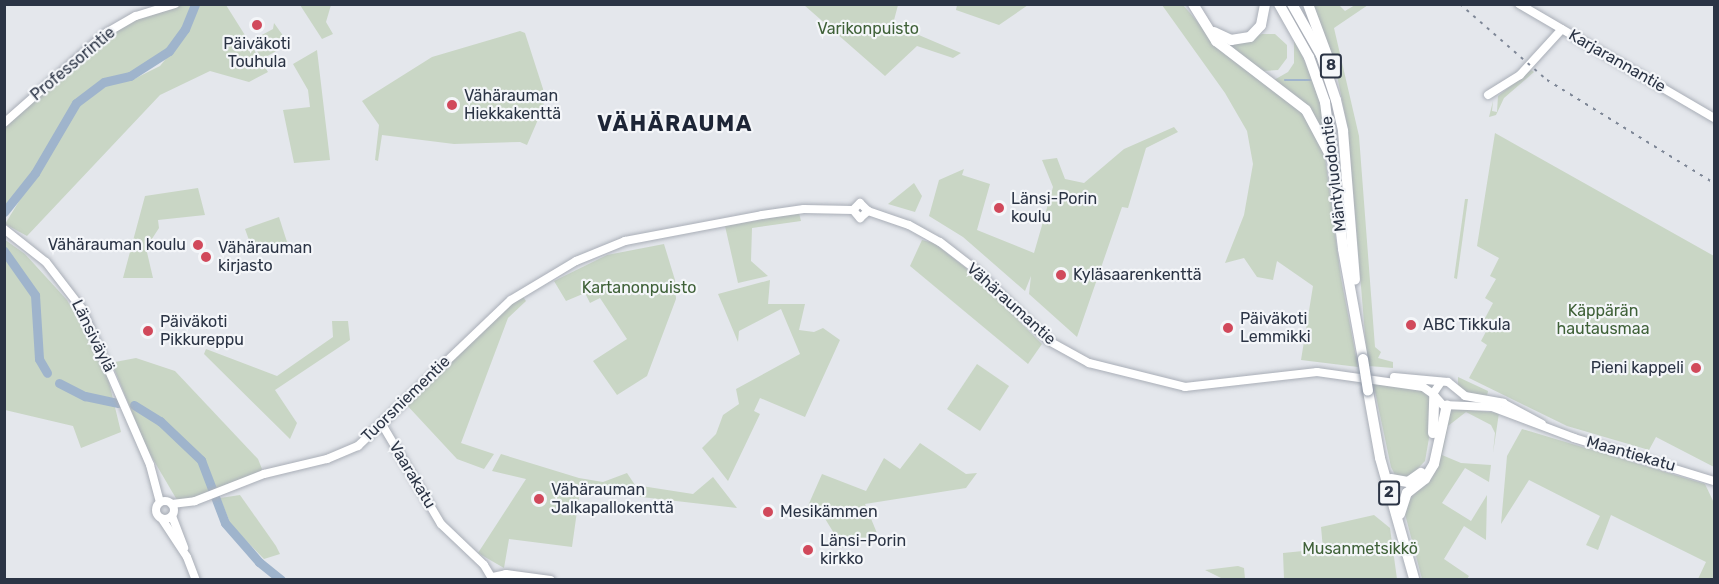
<!DOCTYPE html>
<html>
<head>
<meta charset="utf-8">
<style>
	body { margin:0 }
	#map { position:relative; width:1719px; height:584px; overflow:hidden; background:#e4e7ec; font-family:Rubik,sans-serif }
	div>[style] { position:absolute }
	.green>* { inset:0; background:#c9d6c5 }
	.stream>* { height:1.5px; margin:-0.75px; padding:0 0.75px; transform-origin:0.75px; border-radius:0.75px; background:#9fb4cc }
	.river>* { height:9px; margin:-4.5px; padding:0 4.5px; transform-origin:4.5px; border-radius:4.5px; background:#9fb4cc }
	.roads { filter:drop-shadow(0 0 2px #a9aeb7) drop-shadow(0 0 2px #a9aeb7) }
	.secondary>* { height:8px; margin:-4px; padding:0 4px; transform-origin:4px; border-radius:4px; background:#fff }
	.secondary>.ring { margin:-4px; padding:0; box-sizing:content-box; background:none; border:8px solid #fff; border-radius:50% }
	.trunk>* { height:10px; margin:-5px; padding:0 5px; transform-origin:5px; border-radius:5px; background:#fff }
	.rail>* { height:1.5px; margin-top:-0.75px; transform-origin:0; background:repeating-linear-gradient(90deg,#7d8696 0 3px,transparent 0 9px) }
	.bridges { filter:drop-shadow(0 0 2px #8b94a3) drop-shadow(0 0 2px #8b94a3) }
	.trunk-bridge>* { height:10px; margin:-5px; padding:0 5px; transform-origin:5px; border-radius:5px; background:#fff }
	.dots>* { width:16px; height:16px; translate:-50% -50%; box-sizing:border-box; border:3px solid #f4f6f9; border-radius:50% }
	span { translate:-50% -50%; white-space:nowrap; text-align:center; line-height:1.15; -webkit-text-stroke:4.5px #f4f6f9; paint-order:stroke }
	.shield-label span { padding:2px 4px; background:#f4f6f9; border:2px solid; border-radius:4px; -webkit-text-stroke-width:0 }
	.shield-label { font-size:15px; color:#2b3445; font-weight:700 }
	.park-label { font-size:16px; color:#3f6138 }
	.poi-label { font-size:16px; color:#2b3445 }
	.left { translate:0 -50%; text-align:left }
	.right { translate:-100% -50%; text-align:right }
	.street-label { font-size:16px; color:#2b3445 }
	.district-label { font-size:22px; color:#1d2536; font-weight:700; letter-spacing:1.5px }
	.frame { position:absolute; inset:0; border:6px solid #2b3445; pointer-events:none }
</style>
</head>
<body>
<div id="map">
	<div class="green">
		<div style="clip-path:polygon(175px 5px,193px 5px,194px 10px,169px 51px,130px 76px,104px 82px,76px 103px,35px 173px,5px 212px,4px 124px,120px 24px)"></div>
		<div style="clip-path:polygon(226px 5px,268px 72px,249px 82px,210px 71px,160px 95px,27px 236px,5px 224px,79px 104px,107px 86px,132px 80px,160px 66px,186px 34px,198px 6px)"></div>
		<div style="clip-path:polygon(300px 5px,331px 5px,326px 22px,333px 34px,322px 39px)"></div>
		<div style="clip-path:polygon(804px 5px,898px 5px,893px 24px,961px 53px,953px 58px,917px 46px,885px 76px)"></div>
		<div style="clip-path:polygon(957px 5px,1026px 4px,1028px 5px,999px 25px,956px 10px)"></div>
		<div style="clip-path:polygon(1162px 5px,1183px 5px,1221px 49px,1294px 103px,1313px 128px,1325px 157px,1341px 278px,1358px 367px,1301px 360px,1313px 286px,1277px 261px,1273px 280px,1257px 277px,1244px 258px,1225px 263px,1244px 215px,1253px 164px,1247px 131px,1225px 93px)"></div>
		<div style="clip-path:polygon(1311px 5px,1339px 5px,1345px 11px,1355px 5px,1368px 5px,1334px 28px,1359px 136px,1375px 347px,1381px 352px,1378px 358px,1393px 362px,1393px 368px,1369px 366px,1367px 359px,1348px 129px,1335px 66px)"></div>
		<div style="clip-path:polygon(274px 23px,289px 44px,262px 59px,251px 41px,273px 29px)"></div>
		<div style="clip-path:polygon(520px 31px,525px 33px,545px 95px,543px 108px,527px 145px,520px 142px,454px 144px,382px 135px,378px 161px,375px 160px,379px 125px,362px 101px,432px 57px)"></div>
		<div style="clip-path:polygon(1262px 34px,1275px 34px,1287px 45px,1287px 58px,1278px 70px,1263px 71px,1241px 58px,1226px 41px,1241px 42px)"></div>
		<div style="clip-path:polygon(1294px 42px,1297px 43px,1320px 98px,1330px 146px,1307px 106px,1274px 80px,1288px 72px,1294px 63px)"></div>
		<div style="clip-path:polygon(317px 50px,330px 160px,294px 163px,283px 110px,310px 107px,308px 90px,293px 64px)"></div>
		<div style="clip-path:polygon(1531px 70px,1534px 72px,1504px 98px,1496px 115px,1489px 117px,1493px 101px,1492px 111px,1497px 112px,1498px 96px)"></div>
		<div style="clip-path:polygon(1174px 127px,1178px 132px,1146px 148px,1128px 208px,1122px 207px,1077px 337px,1029px 294px,1031px 276px,1025px 291px,963px 237px,929px 216px,939px 180px,964px 169px,962px 175px,990px 184px,977px 230px,1034px 253px,1053px 187px,1042px 160px,1057px 158px,1065px 179px,1084px 183px,1124px 149px)"></div>
		<div style="clip-path:polygon(1495px 133px,1714px 256px,1714px 467px,1656px 437px,1649px 450px,1567px 426px,1469px 378px,1487px 345px,1481px 341px,1490px 324px,1484px 320px,1493px 303px,1485px 298px,1496px 279px,1490px 276px,1499px 258px,1477px 246px)"></div>
		<div style="clip-path:polygon(914px 183px,922px 196px,915px 212px,888px 204px)"></div>
		<div style="clip-path:polygon(198px 188px,205px 215px,158px 220px,159px 228px,146px 248px,153px 278px,123px 278px,145px 196px)"></div>
		<div style="clip-path:polygon(1465px 199px,1468px 199px,1457px 279px,1454px 278px)"></div>
		<div style="clip-path:polygon(799px 213px,801px 221px,752px 228px,751px 261px,768px 276px,738px 283px,725px 226px)"></div>
		<div style="clip-path:polygon(279px 217px,287px 242px,254px 254px,245px 229px)"></div>
		<div style="clip-path:polygon(4px 239px,25px 254px,67px 300px,106px 370px,121px 432px,81px 448px,73px 426px,5px 410px)"></div>
		<div style="clip-path:polygon(922px 240px,934px 243px,966px 268px,1042px 344px,1028px 364px,910px 266px)"></div>
		<div style="clip-path:polygon(664px 244px,675px 280px,676px 299px,647px 376px,617px 395px,593px 361px,627px 339px,600px 298px,590px 303px,585px 293px,566px 301px,554px 281px,607px 255px)"></div>
		<div style="clip-path:polygon(770px 280px,768px 304px,805px 304px,799px 330px,814px 332px,823px 328px,840px 340px,805px 417px,760px 398px,754px 411px,760px 414px,728px 481px,702px 448px,716px 434px,723px 415px,739px 404px,736px 389px,800px 354px,781px 309px,739px 331px,738px 342px,718px 294px)"></div>
		<div style="clip-path:polygon(521px 294px,526px 301px,508px 318px,461px 443px,494px 454px,484px 469px,457px 459px,404px 402px)"></div>
		<div style="clip-path:polygon(332px 321px,348px 321px,350px 340px,275px 390px,297px 423px,290px 439px,204px 354px,206px 349px,277px 376px,333px 337px)"></div>
		<div style="clip-path:polygon(136px 358px,175px 371px,258px 459px,264px 474px,188px 500px,177px 500px,147px 449px,113px 366px,115px 362px)"></div>
		<div style="clip-path:polygon(977px 364px,1009px 386px,980px 431px,947px 409px)"></div>
		<div style="clip-path:polygon(1458px 377px,1488px 391px,1487px 396px,1465px 393px,1458px 386px)"></div>
		<div style="clip-path:polygon(1373px 382px,1419px 389px,1429px 396px,1432px 421px,1425px 461px,1408px 479px,1395px 475px,1391px 467px)"></div>
		<div style="clip-path:polygon(1452px 408px,1499px 413px,1493px 453px,1495px 433px,1491px 425px,1466px 412px,1448px 426px,1442px 455px,1461px 463px,1491px 465px,1489px 482px,1465px 468px,1442px 503px,1471px 521px,1487px 495px,1486px 540px,1464px 526px,1444px 559px,1469px 576px,1467px 579px,1422px 579px,1405px 514px,1408px 497px,1426px 482px,1444px 416px)"></div>
		<div style="clip-path:polygon(1522px 429px,1705px 484px,1714px 503px,1714px 579px,1698px 579px,1706px 562px,1611px 515px,1598px 550px,1586px 545px,1600px 516px,1529px 480px,1501px 524px,1507px 456px)"></div>
		<div style="clip-path:polygon(920px 443px,966px 474px,977px 473px,966px 488px,865px 504px,879px 538px,843px 548px,824px 517px,807px 508px,822px 474px,866px 491px,884px 458px,900px 469px)"></div>
		<div style="clip-path:polygon(501px 454px,579px 478px,603px 482px,627px 473px,635px 485px,693px 494px,713px 477px,737px 508px,580px 490px,572px 547px,509px 539px,504px 568px,478px 553px,526px 479px,492px 471px)"></div>
		<div style="clip-path:polygon(240px 495px,276px 546px,280px 554px,264px 559px,231px 525px,220px 498px)"></div>
		<div style="clip-path:polygon(1374px 515px,1390px 528px,1397px 579px,1284px 579px,1283px 553px,1323px 549px,1321px 527px)"></div>
		<div style="clip-path:polygon(1238px 566px,1244px 568px,1245px 579px,1223px 579px,1205px 570px)"></div>
	</div>
	<div class="stream">
		<div style="left:1285px;top:80px;width:25px"></div>
	</div>
	<div class="river">
		<div style="left:4px;top:212px;width:50px;rotate:-51.5deg"></div>
		<div style="left:35px;top:173px;width:81px;rotate:-59.6deg"></div>
		<div style="left:76px;top:103px;width:35px;rotate:-37deg"></div>
		<div style="left:104px;top:82px;width:27px;rotate:-13deg"></div>
		<div style="left:130px;top:76px;width:46px;rotate:-32.7deg"></div>
		<div style="left:169px;top:51px;width:27px;rotate:-54deg"></div>
		<div style="left:185px;top:29px;width:27px;rotate:-68deg"></div>
		<div style="left:4px;top:251px;width:54px;rotate:54.8deg"></div>
		<div style="left:35px;top:295px;width:64px;rotate:86.4deg"></div>
		<div style="left:39px;top:359px;width:16px;rotate:60deg"></div>
		<div style="left:59px;top:383px;width:29px;rotate:27deg"></div>
		<div style="left:85px;top:396px;width:34px;rotate:12deg"></div>
		<div style="left:134px;top:405px;width:31px;rotate:32deg"></div>
		<div style="left:160px;top:421px;width:57px;rotate:43.6deg"></div>
		<div style="left:201px;top:460px;width:67px;rotate:69.1deg"></div>
		<div style="left:225px;top:523px;width:52px;rotate:48.9deg"></div>
		<div style="left:259px;top:562px;width:28px;rotate:39deg"></div>
	</div>
	<div class="roads">
		<div class="secondary">
			<div style="left:1519px;top:4px;width:226px;rotate:30.3deg"></div>
			<div style="left:1488px;top:95px;width:38px;rotate:-32deg"></div>
			<div style="left:1520px;top:75px;width:62px;rotate:-47.6deg"></div>
			<div style="left:4px;top:123px;width:136px;rotate:-41.4deg"></div>
			<div style="left:106px;top:33px;width:34px;rotate:-30deg"></div>
			<div style="left:136px;top:16px;width:41px;rotate:-17.1deg"></div>
			<div style="left:853px;top:210px;width:10px;rotate:-45deg"></div>
			<div style="left:860px;top:203px;width:11px;rotate:45deg"></div>
			<div style="left:853px;top:210px;width:11px;rotate:49deg"></div>
			<div style="left:860px;top:218px;width:11px;rotate:-41deg"></div>
			<div style="left:868px;top:211px;width:43px;rotate:18.9deg"></div>
			<div style="left:909px;top:225px;width:35px;rotate:29deg"></div>
			<div style="left:940px;top:242px;width:44px;rotate:37.6deg"></div>
			<div style="left:975px;top:269px;width:103px;rotate:44.2deg"></div>
			<div style="left:1049px;top:341px;width:46px;rotate:28.8deg"></div>
			<div style="left:1089px;top:363px;width:99px;rotate:14deg"></div>
			<div style="left:1185px;top:387px;width:133px;rotate:-6.5deg"></div>
			<div style="left:1317px;top:372px;width:107px;rotate:8.1deg"></div>
			<div style="left:1423px;top:387px;width:12px;rotate:35deg"></div>
			<div style="left:4px;top:229px;width:53px;rotate:38.2deg"></div>
			<div style="left:46px;top:262px;width:59px;rotate:52.5deg"></div>
			<div style="left:82px;top:309px;width:170px;rotate:66.4deg"></div>
			<div style="left:150px;top:465px;width:38px;rotate:75deg"></div>
			<div style="left:1394px;top:377px;width:54px;rotate:5.3deg"></div>
			<div style="left:1448px;top:382px;width:22px;rotate:39deg"></div>
			<div style="left:1465px;top:396px;width:39px;rotate:10deg"></div>
			<div style="left:1503px;top:403px;width:44px;rotate:28.3deg"></div>
			<div style="left:1441px;top:382px;width:14px;rotate:124deg"></div>
			<div style="left:1433px;top:394px;width:15px;rotate:48deg"></div>
			<div style="left:1443px;top:405px;width:49px;rotate:2.3deg"></div>
			<div style="left:1492px;top:407px;width:88px;rotate:20.7deg"></div>
			<div style="left:1574px;top:438px;width:146px;rotate:17.1deg"></div>
			<div style="left:383px;top:426px;width:114px;rotate:59.4deg"></div>
			<div style="left:441px;top:524px;width:59px;rotate:43.6deg"></div>
			<div style="left:484px;top:565px;width:17px;rotate:59deg"></div>
			<div class="ring" style="left:156px;top:501px;width:10px;height:10px"></div>
			<div style="left:172px;top:504px;width:23px;rotate:-7deg"></div>
			<div style="left:195px;top:501px;width:74px;rotate:-21.4deg"></div>
			<div style="left:264px;top:474px;width:65px;rotate:-13.4deg"></div>
			<div style="left:327px;top:459px;width:34px;rotate:-23deg"></div>
			<div style="left:358px;top:446px;width:211px;rotate:-43.7deg"></div>
			<div style="left:511px;top:300px;width:76px;rotate:-31deg"></div>
			<div style="left:576px;top:261px;width:53px;rotate:-22.2deg"></div>
			<div style="left:625px;top:241px;width:139px;rotate:-10.7deg"></div>
			<div style="left:762px;top:215px;width:42px;rotate:-8.1deg"></div>
			<div style="left:804px;top:209px;width:49px;rotate:1.2deg"></div>
			<div style="left:172px;top:516px;width:34px;rotate:69deg"></div>
			<div style="left:162px;top:519px;width:45px;rotate:56.7deg"></div>
			<div style="left:187px;top:557px;width:25px;rotate:69deg"></div>
			<div style="left:493px;top:577px;width:13px;rotate:-13deg"></div>
			<div style="left:506px;top:574px;width:45px;rotate:7.6deg"></div>
		</div>
		<div class="trunk">
			<div style="left:1193px;top:4px;width:44px;rotate:58.1deg"></div>
			<div style="left:1216px;top:41px;width:113px;rotate:37.5deg"></div>
			<div style="left:1306px;top:110px;width:49px;rotate:61.9deg"></div>
			<div style="left:1279px;top:4px;width:61px;rotate:60.5deg"></div>
			<div style="left:1309px;top:57px;width:48px;rotate:70.4deg"></div>
			<div style="left:1325px;top:102px;width:148px;rotate:83deg"></div>
			<div style="left:1343px;top:249px;width:112px;rotate:79.7deg"></div>
			<div style="left:1292px;top:4px;width:59px;rotate:60.4deg"></div>
			<div style="left:1321px;top:55px;width:47px;rotate:71.6deg"></div>
			<div style="left:1336px;top:100px;width:32px;rotate:77deg"></div>
			<div style="left:1343px;top:131px;width:149px;rotate:85.4deg"></div>
			<div style="left:1308px;top:4px;width:63px;rotate:69.6deg"></div>
			<div style="left:1214px;top:32px;width:19px;rotate:25deg"></div>
			<div style="left:1231px;top:40px;width:19px;rotate:-9deg"></div>
			<div style="left:1250px;top:37px;width:16px;rotate:-47deg"></div>
			<div style="left:1261px;top:25px;width:21px;rotate:-79deg"></div>
			<div style="left:1368px;top:391px;width:68px;rotate:79.8deg"></div>
			<div style="left:1380px;top:458px;width:125px;rotate:74.2deg"></div>
			<div style="left:1433px;top:433px;width:36px;rotate:-88deg"></div>
			<div style="left:1391px;top:479px;width:17px;rotate:10deg"></div>
			<div style="left:1408px;top:482px;width:16px;rotate:-35deg"></div>
			<div style="left:1400px;top:514px;width:22px;rotate:-72deg"></div>
			<div style="left:1407px;top:493px;width:23px;rotate:-38deg"></div>
			<div style="left:1425px;top:479px;width:17px;rotate:-59deg"></div>
			<div style="left:1434px;top:464px;width:60px;rotate:-77.6deg"></div>
		</div>
	</div>
	<div class="rail">
		<div style="left:1460px;top:4px;width:116px;rotate:41.1deg"></div>
		<div style="left:1547px;top:80px;width:196px;rotate:31.7deg"></div>
	</div>
	<div class="bridges">
		<div class="trunk-bridge">
			<div style="left:1363px;top:359px;width:32px;rotate:81deg"></div>
		</div>
	</div>
	<div class="dots">
		<div style="left:257px;top:25px;background:#d1495b"></div>
		<div style="left:452px;top:105px;background:#d1495b"></div>
		<div style="left:999px;top:208px;background:#d1495b"></div>
		<div style="left:198px;top:245px;background:#d1495b"></div>
		<div style="left:206px;top:257px;background:#d1495b"></div>
		<div style="left:1061px;top:275px;background:#d1495b"></div>
		<div style="left:1411px;top:325px;background:#d1495b"></div>
		<div style="left:1228px;top:328px;background:#d1495b"></div>
		<div style="left:148px;top:331px;background:#d1495b"></div>
		<div style="left:1696px;top:368px;background:#d1495b"></div>
		<div style="left:539px;top:499px;background:#d1495b"></div>
		<div style="left:768px;top:512px;background:#d1495b"></div>
		<div style="left:808px;top:550px;background:#d1495b"></div>
	</div>
	<div class="shield-label">
		<span style="left:1331px;top:66px">8</span>
		<span style="left:1389px;top:493px">2</span>
	</div>
	<div class="park-label">
		<span style="left:868px;top:29px">Varikonpuisto</span>
		<span style="left:639px;top:288px">Kartanonpuisto</span>
		<span style="left:1603px;top:320px">Käppärän<br>hautausmaa</span>
		<span style="left:1360px;top:549px">Musanmetsikkö</span>
	</div>
	<div class="poi-label">
		<span style="left:257px;top:53px">Päiväkoti<br>Touhula</span>
		<span class="left" style="left:464px;top:105px">Vähärauman<br>Hiekkakenttä</span>
		<span class="left" style="left:1011px;top:208px">Länsi-Porin<br>koulu</span>
		<span class="right" style="left:186px;top:245px">Vähärauman koulu</span>
		<span class="left" style="left:218px;top:257px">Vähärauman<br>kirjasto</span>
		<span class="left" style="left:1073px;top:275px">Kyläsaarenkenttä</span>
		<span class="left" style="left:1240px;top:328px">Päiväkoti<br>Lemmikki</span>
		<span class="left" style="left:160px;top:331px">Päiväkoti<br>Pikkureppu</span>
		<span class="left" style="left:1423px;top:325px">ABC Tikkula</span>
		<span class="right" style="left:1684px;top:368px">Pieni kappeli</span>
		<span class="left" style="left:551px;top:499px">Vähärauman<br>Jalkapallokenttä</span>
		<span class="left" style="left:780px;top:512px">Mesikämmen</span>
		<span class="left" style="left:820px;top:550px">Länsi-Porin<br>kirkko</span>
	</div>
	<div class="street-label">
		<span style="left:1617px;top:61px;rotate:30deg">Karjarannantie</span>
		<span style="left:73px;top:64px;rotate:-40deg">Professorintie</span>
		<span style="left:1334px;top:174px;rotate:-97deg">Mäntyluodontie</span>
		<span style="left:1011px;top:304px;rotate:42deg">Vähäraumantie</span>
		<span style="left:93px;top:336px;rotate:64deg">Länsiväylä</span>
		<span style="left:406px;top:399px;rotate:-44deg">Tuorsniementie</span>
		<span style="left:1631px;top:454px;rotate:16deg">Maantiekatu</span>
		<span style="left:412px;top:475px;rotate:59deg">Vaarakatu</span>
	</div>
	<div class="district-label">
		<span style="left:675px;top:124px">VÄHÄRAUMA</span>
	</div>
	<div class="frame"></div>
</div>
</body>
</html>
